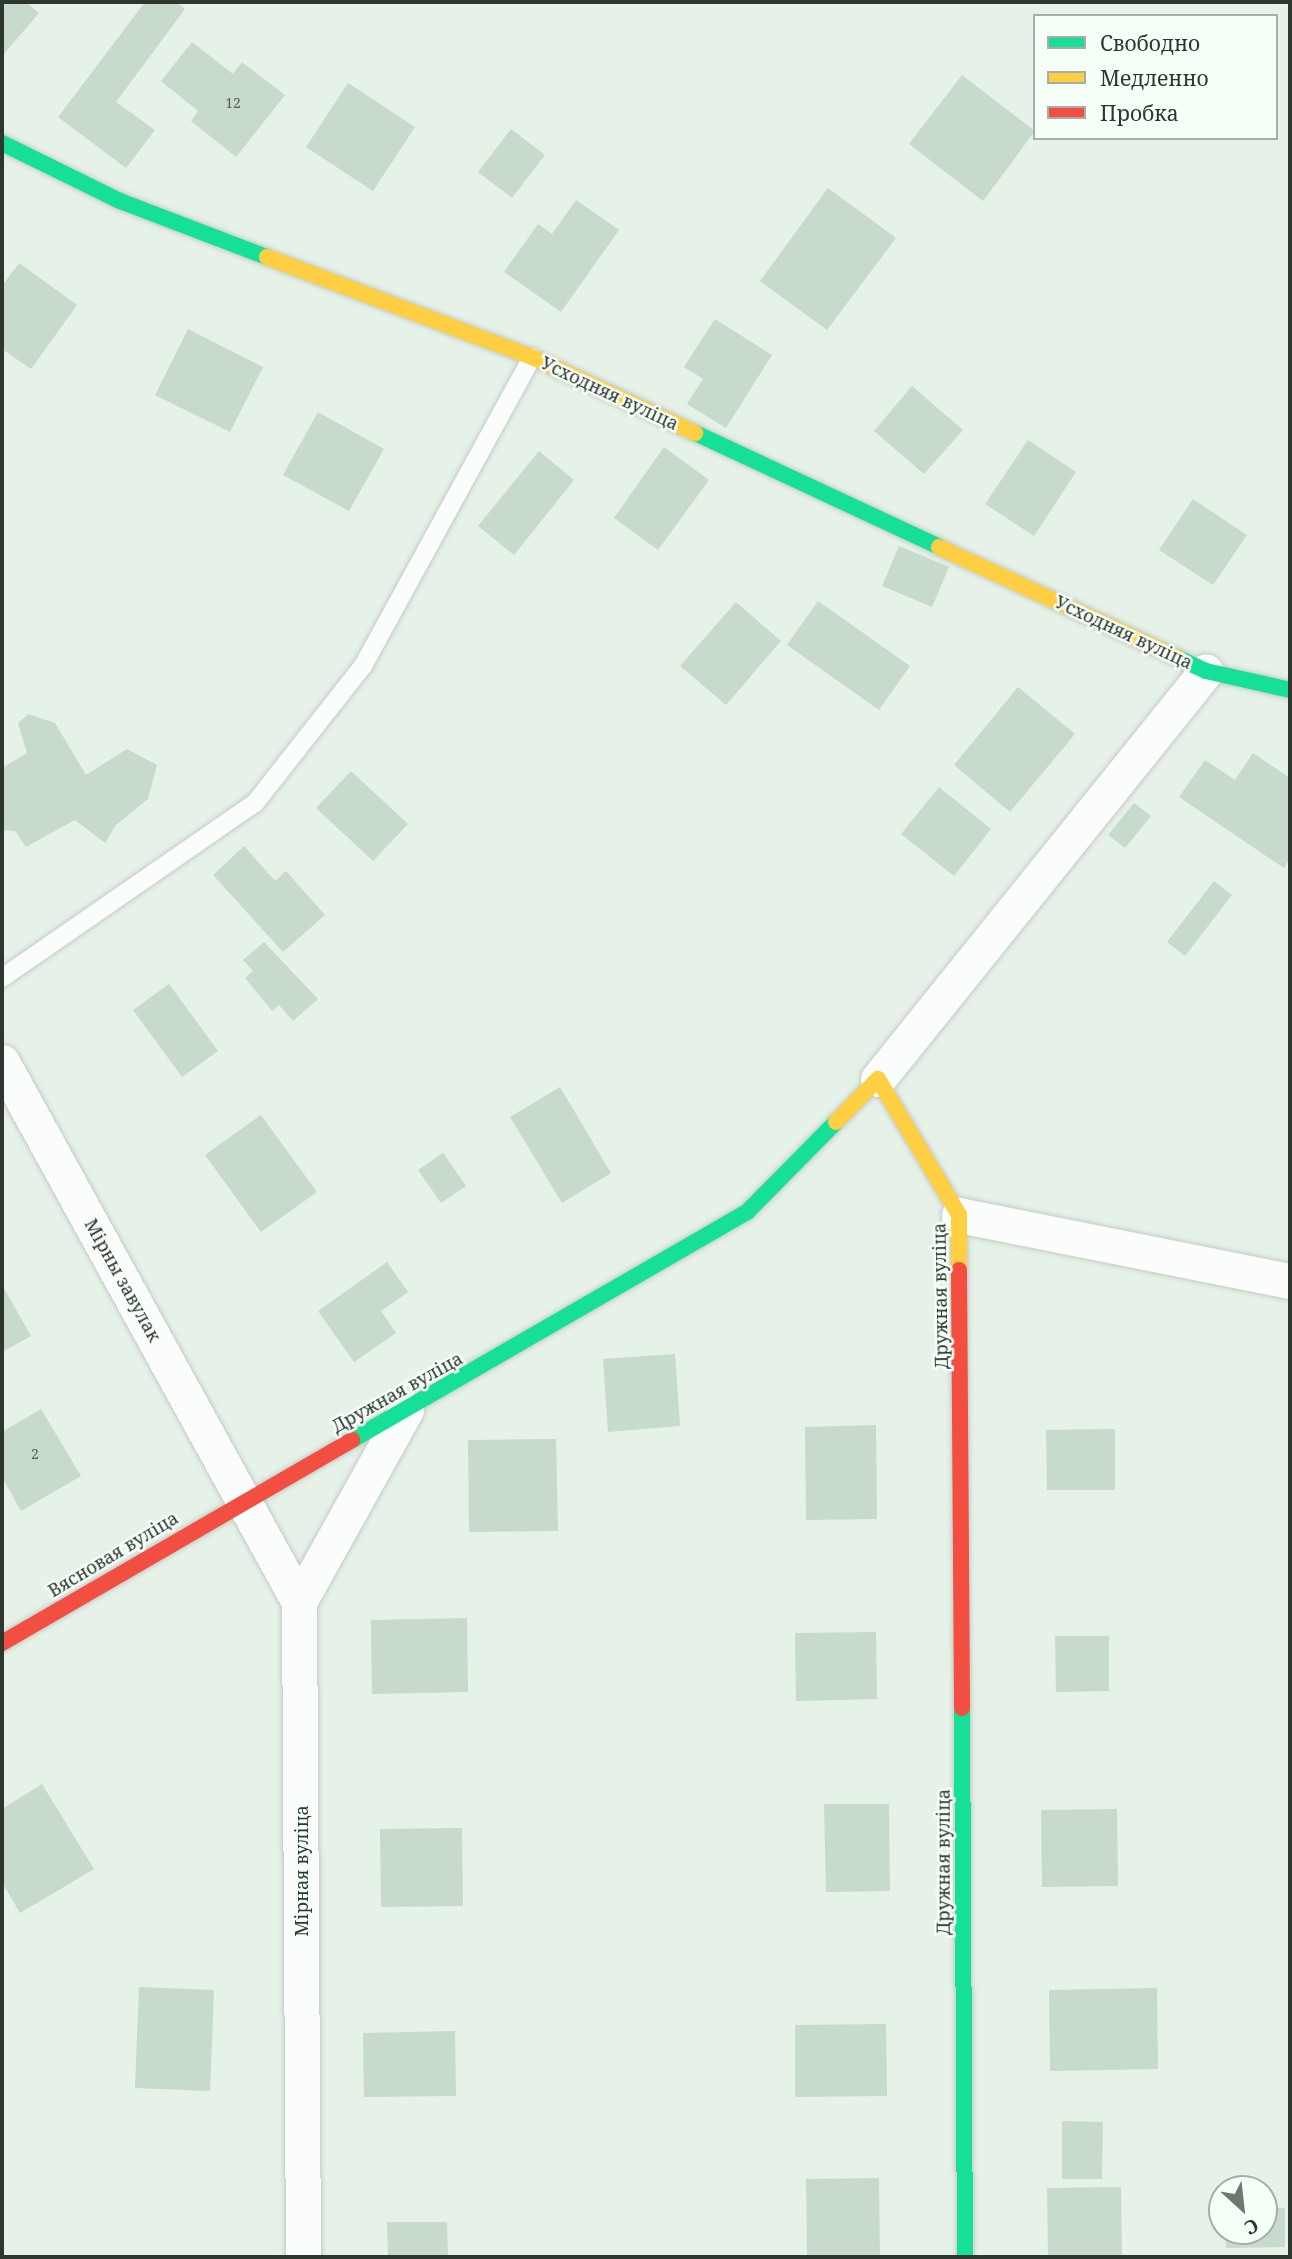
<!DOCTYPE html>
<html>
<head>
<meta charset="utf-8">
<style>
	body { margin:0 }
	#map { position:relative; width:1292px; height:2259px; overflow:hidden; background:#e6f1e8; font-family:"Noto Serif",serif }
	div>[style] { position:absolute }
	.building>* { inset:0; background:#c7dacc }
	.roads { filter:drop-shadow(0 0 2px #c3ccc5) drop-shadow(0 0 2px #c3ccc5) }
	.lane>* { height:18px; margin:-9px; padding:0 9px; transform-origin:9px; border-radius:9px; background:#fbfdfc }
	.street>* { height:35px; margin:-17.5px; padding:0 17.5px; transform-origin:17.5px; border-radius:17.5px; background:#fbfdfc }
	.fast>* { height:16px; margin:-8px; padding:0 8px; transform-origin:8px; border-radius:8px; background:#16e098 }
	.slow>* { height:16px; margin:-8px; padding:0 8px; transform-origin:8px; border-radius:8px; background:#ffcf43 }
	.jam>* { height:16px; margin:-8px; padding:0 8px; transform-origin:8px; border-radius:8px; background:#f24e42 }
	span { translate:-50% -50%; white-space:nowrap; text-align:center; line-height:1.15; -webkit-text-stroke:5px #f6fef8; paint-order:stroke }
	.number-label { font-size:14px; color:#545f57 }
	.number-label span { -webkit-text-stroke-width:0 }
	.street-label { font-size:18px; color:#2e3630 }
	.frame { position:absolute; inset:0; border:4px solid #2e3630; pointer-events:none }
	.legend { position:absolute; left:1033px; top:14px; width:245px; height:126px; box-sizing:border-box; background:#f6fef8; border:2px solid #a6aea8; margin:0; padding:9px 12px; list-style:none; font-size:21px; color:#2e3630 }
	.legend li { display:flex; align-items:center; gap:14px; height:35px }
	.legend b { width:35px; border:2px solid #a6aea8 }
	.north { position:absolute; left:1208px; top:2175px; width:70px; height:70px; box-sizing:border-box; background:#f6fef8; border:2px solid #a6aea8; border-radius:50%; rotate:153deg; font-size:19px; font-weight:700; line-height:28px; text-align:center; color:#2e3630 }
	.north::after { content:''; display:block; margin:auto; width:24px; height:32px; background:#6e7770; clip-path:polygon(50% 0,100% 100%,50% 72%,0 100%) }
</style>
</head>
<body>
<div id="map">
	<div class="building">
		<div style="clip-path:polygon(2px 2px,26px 2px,39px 13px,2px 56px)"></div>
		<div style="clip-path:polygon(145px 2px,176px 2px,185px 9px,116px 102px,155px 130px,126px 168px,58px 117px)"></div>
		<div style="clip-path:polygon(192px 42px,233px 74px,242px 62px,285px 95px,236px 157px,191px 121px,198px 111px,161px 81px)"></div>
		<div style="clip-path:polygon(962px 75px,1035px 131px,983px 201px,909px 144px)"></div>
		<div style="clip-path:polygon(348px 83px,415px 127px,373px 191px,306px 147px)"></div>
		<div style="clip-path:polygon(511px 129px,545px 155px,512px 198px,478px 172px)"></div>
		<div style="clip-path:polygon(828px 188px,896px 238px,827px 330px,760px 281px)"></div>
		<div style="clip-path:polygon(576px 200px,619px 230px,561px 312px,504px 272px,538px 224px,552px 234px)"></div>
		<div style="clip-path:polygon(19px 263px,77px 305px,31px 369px,2px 349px,2px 286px)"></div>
		<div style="clip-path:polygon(715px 319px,772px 355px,726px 428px,687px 404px,703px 379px,684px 367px)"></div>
		<div style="clip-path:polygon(188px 329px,263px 367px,230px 432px,155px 395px)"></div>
		<div style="clip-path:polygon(912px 386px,963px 430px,924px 474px,874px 431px)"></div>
		<div style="clip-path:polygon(318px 412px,384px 449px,349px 511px,283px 475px)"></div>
		<div style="clip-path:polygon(1028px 440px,1076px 472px,1034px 536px,985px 504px)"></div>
		<div style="clip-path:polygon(664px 447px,709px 480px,658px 550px,614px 518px)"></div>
		<div style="clip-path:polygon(539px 451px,574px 480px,514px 555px,478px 526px)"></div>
		<div style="clip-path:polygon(1193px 499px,1247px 535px,1213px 585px,1159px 550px)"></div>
		<div style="clip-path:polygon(899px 546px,949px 567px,932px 607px,882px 586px)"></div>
		<div style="clip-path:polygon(818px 601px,910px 666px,879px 710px,787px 645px)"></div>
		<div style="clip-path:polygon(736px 602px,781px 641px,726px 705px,680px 666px)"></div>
		<div style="clip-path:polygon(1018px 687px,1075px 734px,1010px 812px,954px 765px)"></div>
		<div style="clip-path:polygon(28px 714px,55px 723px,86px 775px,127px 749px,157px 765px,148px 799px,115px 826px,105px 843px,75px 820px,26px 847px,15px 831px,2px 830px,2px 768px,27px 753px,18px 723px)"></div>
		<div style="clip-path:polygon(1253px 753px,1290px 778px,1290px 858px,1284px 868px,1179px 797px,1205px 760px,1235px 780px)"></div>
		<div style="clip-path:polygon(351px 771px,408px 824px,373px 861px,316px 808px)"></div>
		<div style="clip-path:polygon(939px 787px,991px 829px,954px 876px,901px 834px)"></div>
		<div style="clip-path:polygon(1134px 803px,1151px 816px,1125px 848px,1108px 835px)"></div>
		<div style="clip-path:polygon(244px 846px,275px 881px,286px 871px,325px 915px,283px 952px,213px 875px)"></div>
		<div style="clip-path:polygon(1214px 881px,1232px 895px,1185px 956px,1167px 942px)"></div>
		<div style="clip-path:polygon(264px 942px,318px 999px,293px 1021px,279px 1005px,272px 1011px,245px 978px,253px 971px,243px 960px)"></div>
		<div style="clip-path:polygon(169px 984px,218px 1051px,182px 1077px,133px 1010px)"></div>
		<div style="clip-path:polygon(560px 1087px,611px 1173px,562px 1203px,510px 1117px)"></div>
		<div style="clip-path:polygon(261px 1115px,317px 1192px,261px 1232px,205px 1155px)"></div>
		<div style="clip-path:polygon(443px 1153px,466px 1186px,441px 1203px,418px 1170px)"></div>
		<div style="clip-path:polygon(387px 1262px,408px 1292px,381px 1311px,396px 1333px,354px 1362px,318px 1311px)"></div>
		<div style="clip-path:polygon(2px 1285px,31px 1336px,2px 1352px)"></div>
		<div style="clip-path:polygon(675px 1354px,680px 1426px,608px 1432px,603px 1359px)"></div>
		<div style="clip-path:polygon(41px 1409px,81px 1476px,21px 1511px,2px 1477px,2px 1432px)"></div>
		<div style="clip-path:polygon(876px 1425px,877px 1519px,806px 1520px,805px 1427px)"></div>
		<div style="clip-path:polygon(1115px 1429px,1115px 1490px,1047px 1490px,1046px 1430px)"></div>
		<div style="clip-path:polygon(556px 1439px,558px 1531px,469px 1532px,468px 1440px)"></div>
		<div style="clip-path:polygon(467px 1618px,468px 1692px,372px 1694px,371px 1620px)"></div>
		<div style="clip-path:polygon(876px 1632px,877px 1699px,796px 1701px,795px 1633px)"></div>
		<div style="clip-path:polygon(1055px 1636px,1109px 1636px,1109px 1691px,1056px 1692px)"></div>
		<div style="clip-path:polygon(42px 1784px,94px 1869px,20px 1913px,2px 1882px,2px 1809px)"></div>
		<div style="clip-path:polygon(824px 1804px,889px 1804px,890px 1891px,826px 1892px)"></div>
		<div style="clip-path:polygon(1117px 1809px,1118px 1886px,1042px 1887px,1041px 1810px)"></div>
		<div style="clip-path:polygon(462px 1828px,463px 1906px,381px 1907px,380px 1829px)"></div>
		<div style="clip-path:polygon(139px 1987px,214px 1990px,210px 2091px,135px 2088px)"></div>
		<div style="clip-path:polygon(1157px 1988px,1158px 2069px,1050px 2071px,1049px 1990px)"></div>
		<div style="clip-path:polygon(886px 2024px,887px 2096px,795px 2097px,795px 2025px)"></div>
		<div style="clip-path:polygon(455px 2031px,456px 2096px,364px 2097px,363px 2033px)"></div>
		<div style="clip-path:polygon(1062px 2121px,1103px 2122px,1102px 2179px,1062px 2179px)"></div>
		<div style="clip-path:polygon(879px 2178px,880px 2257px,807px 2257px,806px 2179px)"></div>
		<div style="clip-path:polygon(1121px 2187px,1122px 2257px,1048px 2257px,1047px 2188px)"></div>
		<div style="clip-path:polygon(1264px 2208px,1285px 2208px,1285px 2247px,1226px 2248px,1225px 2231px,1264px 2231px)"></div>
		<div style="clip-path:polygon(387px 2222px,447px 2222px,448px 2257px,388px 2257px)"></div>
	</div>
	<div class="roads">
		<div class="lane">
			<div style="left:2px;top:978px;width:308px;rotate:-34.7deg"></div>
			<div style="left:255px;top:803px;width:174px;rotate:-51.8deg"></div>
			<div style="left:363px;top:666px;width:352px;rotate:-61.3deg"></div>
		</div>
		<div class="street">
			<div style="left:2px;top:1062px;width:616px;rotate:61.19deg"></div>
			<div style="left:299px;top:1602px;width:655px;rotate:89.65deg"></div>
			<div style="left:878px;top:1079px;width:523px;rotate:-51.2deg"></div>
			<div style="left:959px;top:1215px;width:338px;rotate:11.3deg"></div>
			<div style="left:299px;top:1602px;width:220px;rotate:-60.9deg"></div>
		</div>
		<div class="fast">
			<div style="left:2px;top:143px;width:131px;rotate:26.2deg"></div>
			<div style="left:120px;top:201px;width:157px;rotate:20.9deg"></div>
			<div style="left:695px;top:433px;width:269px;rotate:25deg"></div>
			<div style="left:1178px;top:658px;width:31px;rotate:25deg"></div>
			<div style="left:1206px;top:671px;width:86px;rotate:12.7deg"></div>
			<div style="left:352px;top:1440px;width:457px;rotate:-30deg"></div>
			<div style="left:748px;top:1211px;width:125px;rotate:-45.3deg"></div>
			<div style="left:962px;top:1708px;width:549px;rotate:89.69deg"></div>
		</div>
		<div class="slow">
			<div style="left:267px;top:257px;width:283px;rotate:20.7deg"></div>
			<div style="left:532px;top:357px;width:180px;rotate:25deg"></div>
			<div style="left:939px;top:547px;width:264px;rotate:24.9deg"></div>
			<div style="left:836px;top:1122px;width:60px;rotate:-45.7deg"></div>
			<div style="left:878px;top:1079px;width:158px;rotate:59.2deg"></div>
			<div style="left:959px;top:1215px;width:55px;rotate:90deg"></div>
		</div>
		<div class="jam">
			<div style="left:959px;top:1270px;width:438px;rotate:89.6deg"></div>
			<div style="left:2px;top:1643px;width:405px;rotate:-30.1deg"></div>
		</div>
	</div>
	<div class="number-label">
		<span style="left:233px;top:103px">12</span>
		<span style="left:35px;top:1454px">2</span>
	</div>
	<div class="street-label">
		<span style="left:610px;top:393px;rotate:25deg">Усходняя вуліца</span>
		<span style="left:1124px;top:632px;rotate:25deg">Усходняя вуліца</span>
		<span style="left:123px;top:1280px;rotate:61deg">Мірны завулак</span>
		<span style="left:940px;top:1296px;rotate:-91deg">Дружная вуліца</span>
		<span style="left:397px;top:1392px;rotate:-29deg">Дружная вуліца</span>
		<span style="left:113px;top:1554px;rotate:-31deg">Вясновая вуліца</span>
		<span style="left:943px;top:1862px;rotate:-90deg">Дружная вуліца</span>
		<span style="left:301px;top:1871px;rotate:-90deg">Мірная вуліца</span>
	</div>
	<div class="frame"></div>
	<ul class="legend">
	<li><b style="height:9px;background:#16e098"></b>Свободно</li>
	<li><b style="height:9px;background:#ffcf43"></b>Медленно</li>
	<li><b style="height:9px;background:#f24e42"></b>Пробка</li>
	</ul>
	<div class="north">С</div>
</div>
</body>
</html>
